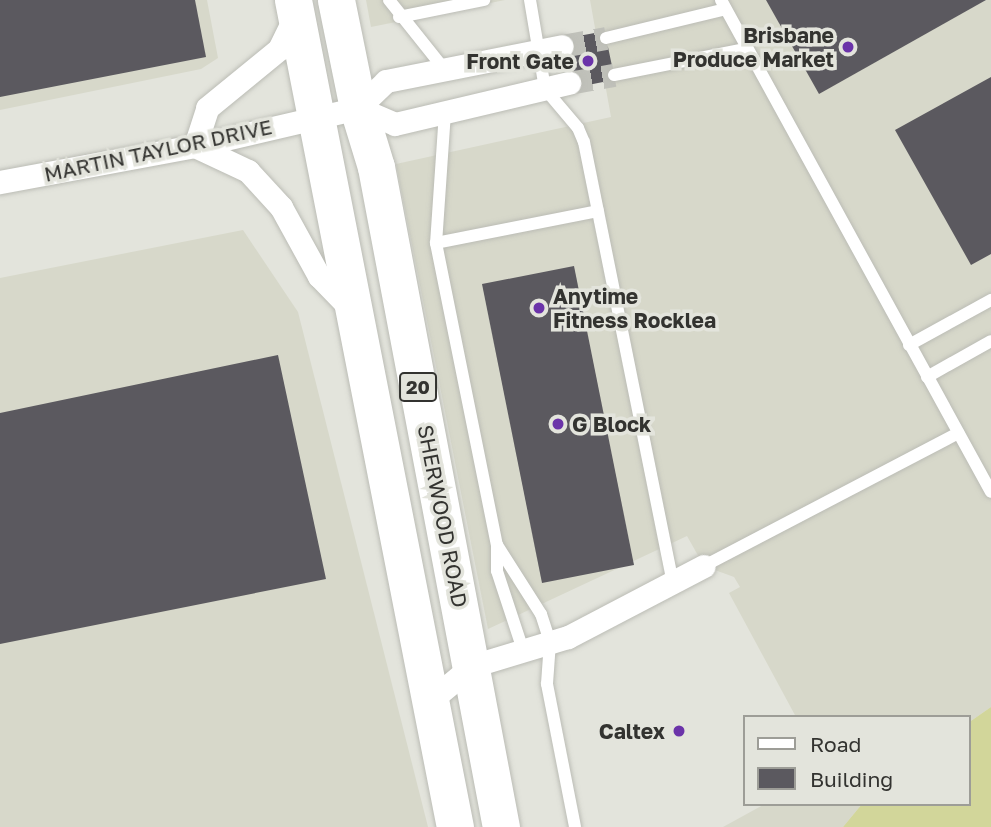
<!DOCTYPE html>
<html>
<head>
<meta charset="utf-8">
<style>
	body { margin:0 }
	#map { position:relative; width:991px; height:827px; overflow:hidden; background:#e3e4dc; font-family:"Golos Text",sans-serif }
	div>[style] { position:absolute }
	.built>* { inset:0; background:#d7d8ca }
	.green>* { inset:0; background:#d2d69a }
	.building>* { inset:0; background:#5b595f }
	.minor-tunnel>* { height:23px; margin-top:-11.5px; transform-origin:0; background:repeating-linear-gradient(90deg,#c0c1ba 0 23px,transparent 0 34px) }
	.roads { filter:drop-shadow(0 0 2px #bbbcb5) drop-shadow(0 0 2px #bbbcb5) }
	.service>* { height:12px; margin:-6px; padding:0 6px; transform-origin:6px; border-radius:6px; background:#fff }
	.minor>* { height:23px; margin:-11.5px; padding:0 11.5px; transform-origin:11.5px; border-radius:11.5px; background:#fff }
	.primary>* { height:37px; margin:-18.5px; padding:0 18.5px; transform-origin:18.5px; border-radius:18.5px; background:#fff }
	.dots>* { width:19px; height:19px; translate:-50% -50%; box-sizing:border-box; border:4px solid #e3e4dc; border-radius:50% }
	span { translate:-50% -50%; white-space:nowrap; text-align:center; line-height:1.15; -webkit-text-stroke:7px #e3e4dc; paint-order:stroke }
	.shield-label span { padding:2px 5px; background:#e3e4dc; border:2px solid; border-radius:5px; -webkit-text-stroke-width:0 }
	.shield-label { font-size:19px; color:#333330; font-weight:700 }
	.poi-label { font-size:21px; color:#333330; font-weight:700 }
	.right { translate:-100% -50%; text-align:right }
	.left { translate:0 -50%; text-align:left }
	.street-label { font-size:21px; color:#333330 }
	.legend { position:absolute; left:743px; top:715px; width:228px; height:91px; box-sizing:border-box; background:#e3e4dc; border:2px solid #9d9d97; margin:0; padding:9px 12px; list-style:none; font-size:21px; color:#333330 }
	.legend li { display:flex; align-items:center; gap:14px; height:35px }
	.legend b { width:35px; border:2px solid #9d9d97 }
</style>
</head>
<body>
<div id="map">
	<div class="built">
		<div style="clip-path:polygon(0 0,207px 0,218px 58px,201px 69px,0 110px)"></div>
		<div style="clip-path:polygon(366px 0,505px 0,371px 27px)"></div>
		<div style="clip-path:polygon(590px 0,991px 0,991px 707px,968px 723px,968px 717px,796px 717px,729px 593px,740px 587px,734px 577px,704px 566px,687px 536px,488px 629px,396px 164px,611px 117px)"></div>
		<div style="clip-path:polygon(243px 230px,298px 312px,428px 827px,0 827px,0 278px)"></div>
		<div style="clip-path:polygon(765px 804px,862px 804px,843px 827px,723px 827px)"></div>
	</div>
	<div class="green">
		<div style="clip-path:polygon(991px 707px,991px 827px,843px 827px,862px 804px,968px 804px,968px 723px)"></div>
	</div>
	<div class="building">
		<div style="clip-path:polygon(0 0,195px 0,206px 57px,0 97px)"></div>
		<div style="clip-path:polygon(766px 0,986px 0,819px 94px)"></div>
		<div style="clip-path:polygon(600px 32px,598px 41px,608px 47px,612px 66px,606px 73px,608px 81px,583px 86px,580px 74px,566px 69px,564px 60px,575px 51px,573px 37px)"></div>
		<div style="clip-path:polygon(991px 77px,991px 254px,971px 265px,895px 130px)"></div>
		<div style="clip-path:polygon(574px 266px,634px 565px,542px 583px,482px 284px)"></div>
		<div style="clip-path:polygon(278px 355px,326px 579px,0 644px,0 413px)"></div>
	</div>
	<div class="minor-tunnel">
		<div style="left:562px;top:46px;width:45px;rotate:-10.3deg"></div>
		<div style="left:569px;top:83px;width:46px;rotate:-10.1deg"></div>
	</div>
	<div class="roads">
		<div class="service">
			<div style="left:389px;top:0;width:88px;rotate:51.4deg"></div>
			<div style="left:530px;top:0;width:90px;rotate:80.4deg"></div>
			<div style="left:545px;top:89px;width:51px;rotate:49.8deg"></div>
			<div style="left:578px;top:128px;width:15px;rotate:67deg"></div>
			<div style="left:584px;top:142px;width:449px;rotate:78.6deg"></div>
			<div style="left:721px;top:0;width:561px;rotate:61.24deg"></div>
			<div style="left:399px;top:17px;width:87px;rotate:-11.3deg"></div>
			<div style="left:606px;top:38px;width:123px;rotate:-13.6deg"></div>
			<div style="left:614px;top:75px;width:134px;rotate:-11.2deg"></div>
			<div style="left:445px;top:112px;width:131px;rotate:93.9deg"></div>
			<div style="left:436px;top:243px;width:308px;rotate:78.6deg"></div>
			<div style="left:497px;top:545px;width:26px;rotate:90deg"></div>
			<div style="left:497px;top:571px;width:86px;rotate:71.8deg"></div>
			<div style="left:436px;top:243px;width:165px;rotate:-11.2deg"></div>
			<div style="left:909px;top:345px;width:94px;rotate:-28.8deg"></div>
			<div style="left:927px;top:377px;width:73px;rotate:-29.4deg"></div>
			<div style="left:497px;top:545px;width:82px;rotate:57.5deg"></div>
			<div style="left:541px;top:614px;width:29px;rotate:72deg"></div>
			<div style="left:550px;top:642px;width:42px;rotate:94.1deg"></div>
			<div style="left:547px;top:684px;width:146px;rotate:78.9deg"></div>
			<div style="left:704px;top:566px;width:287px;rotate:-27.6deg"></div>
		</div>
		<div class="minor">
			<div style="left:358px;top:108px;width:40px;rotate:23.4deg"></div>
			<div style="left:395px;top:124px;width:179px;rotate:-13.3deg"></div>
			<div style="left:195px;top:146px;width:59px;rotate:25.3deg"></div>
			<div style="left:248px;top:171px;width:49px;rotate:47.5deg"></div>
			<div style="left:281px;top:207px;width:79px;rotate:61.2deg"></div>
			<div style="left:319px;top:276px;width:47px;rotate:45.9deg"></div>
			<div style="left:195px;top:146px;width:40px;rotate:-72deg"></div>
			<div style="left:207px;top:108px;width:93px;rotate:-39.3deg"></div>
			<div style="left:279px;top:49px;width:39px;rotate:-64deg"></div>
			<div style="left:0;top:182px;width:198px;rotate:-10.5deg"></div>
			<div style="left:195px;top:146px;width:167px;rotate:-13.1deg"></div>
			<div style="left:358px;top:108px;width:39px;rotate:-44deg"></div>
			<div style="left:386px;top:81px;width:179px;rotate:-11.2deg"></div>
			<div style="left:431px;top:700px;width:53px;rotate:-39.7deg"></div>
			<div style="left:472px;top:666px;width:100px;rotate:-16.8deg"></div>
			<div style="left:568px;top:637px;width:153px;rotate:-27.6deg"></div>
		</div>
		<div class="primary">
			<div style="left:293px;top:0;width:843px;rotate:78.92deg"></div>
			<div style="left:336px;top:0;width:110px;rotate:78.5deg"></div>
			<div style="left:358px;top:108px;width:62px;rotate:73deg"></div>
			<div style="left:376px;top:167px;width:672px;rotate:79.28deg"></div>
		</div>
	</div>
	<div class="dots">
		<div style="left:848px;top:47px;background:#6b33a9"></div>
		<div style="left:588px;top:61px;background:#6b33a9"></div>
		<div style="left:539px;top:308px;background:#6b33a9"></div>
		<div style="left:558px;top:424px;background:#6b33a9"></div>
		<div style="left:679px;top:731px;background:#6b33a9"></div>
	</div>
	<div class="shield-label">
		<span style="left:418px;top:387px">20</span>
	</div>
	<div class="poi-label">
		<span class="right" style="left:834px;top:47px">Brisbane<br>Produce Market</span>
		<span class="right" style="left:574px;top:61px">Front Gate</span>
		<span class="left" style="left:553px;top:308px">Anytime<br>Fitness Rocklea</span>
		<span class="left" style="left:572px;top:424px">G Block</span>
		<span class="right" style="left:665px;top:731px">Caltex</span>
	</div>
	<div class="street-label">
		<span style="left:158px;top:150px;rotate:-12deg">MARTIN TAYLOR DRIVE</span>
		<span style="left:443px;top:516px;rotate:79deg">SHERWOOD ROAD</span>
	</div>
	<ul class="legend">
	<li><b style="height:9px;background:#fff"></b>Road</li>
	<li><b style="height:19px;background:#5b595f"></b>Building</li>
	</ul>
</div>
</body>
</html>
